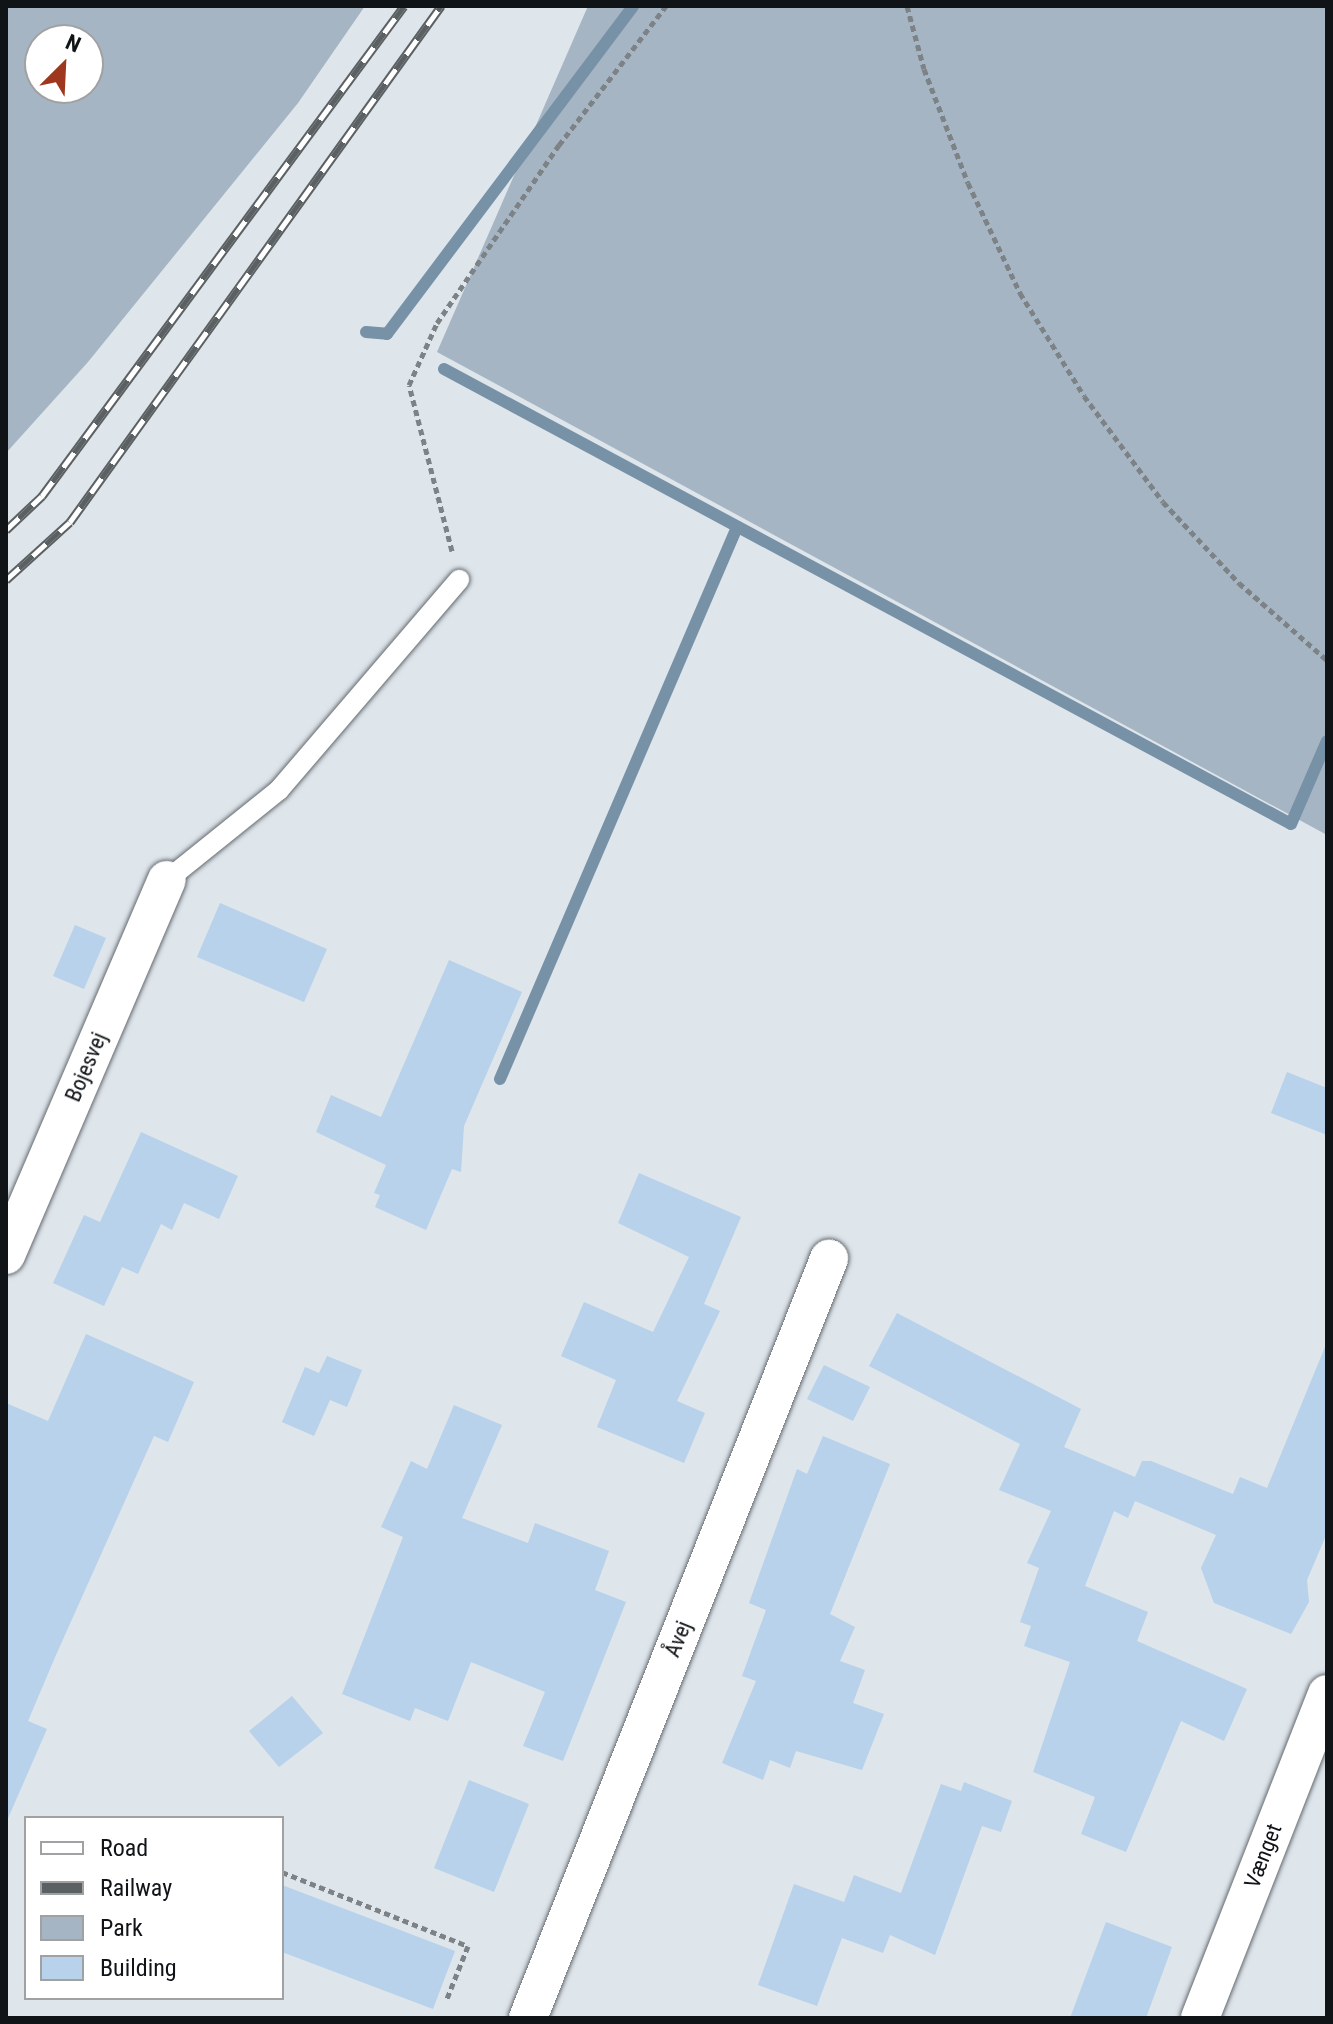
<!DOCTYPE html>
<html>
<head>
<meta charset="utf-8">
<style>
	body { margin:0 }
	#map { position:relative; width:1333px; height:2024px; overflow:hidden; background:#dee5eb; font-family:"Roboto Condensed",sans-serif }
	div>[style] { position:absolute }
	.green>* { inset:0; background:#a5b5c3 }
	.stream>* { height:12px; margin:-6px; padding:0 6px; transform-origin:6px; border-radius:6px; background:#7791a7 }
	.building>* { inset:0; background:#b7d2ea }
	.path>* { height:5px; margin-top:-2.5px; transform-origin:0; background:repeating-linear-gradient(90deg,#7d8286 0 6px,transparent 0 10px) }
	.roads { filter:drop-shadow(0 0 2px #646a6f) drop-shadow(0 0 2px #646a6f) }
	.lane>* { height:20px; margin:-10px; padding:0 10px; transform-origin:10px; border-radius:10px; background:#fff }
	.street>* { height:38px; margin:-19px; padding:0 19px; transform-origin:19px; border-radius:19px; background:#fff }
	.rail>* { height:9px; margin-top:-4.5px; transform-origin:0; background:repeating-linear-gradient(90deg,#fff 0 18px,#5b6063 0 36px); box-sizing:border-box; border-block:2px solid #5b6063 }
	span { translate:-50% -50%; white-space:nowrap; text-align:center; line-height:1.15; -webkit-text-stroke:6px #fff; paint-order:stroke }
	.street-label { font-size:22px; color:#111416 }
	.frame { position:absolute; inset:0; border:8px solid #111416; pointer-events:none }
	.legend { position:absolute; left:24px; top:1816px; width:260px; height:184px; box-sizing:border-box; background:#fff; border:2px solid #a0a1a2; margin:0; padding:10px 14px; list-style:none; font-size:24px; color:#111416 }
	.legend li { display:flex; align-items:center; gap:16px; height:40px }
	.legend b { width:40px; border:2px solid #a0a1a2 }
	.north { position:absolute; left:24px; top:24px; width:80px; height:80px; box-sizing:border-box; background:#fff; border:2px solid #a0a1a2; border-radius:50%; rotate:24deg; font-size:22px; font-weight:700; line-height:32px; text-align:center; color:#111416 }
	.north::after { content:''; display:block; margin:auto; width:28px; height:36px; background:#9f371e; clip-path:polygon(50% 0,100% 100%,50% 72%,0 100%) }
</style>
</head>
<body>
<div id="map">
	<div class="green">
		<div style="clip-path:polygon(evenodd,6px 6px,365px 6px,298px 103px,88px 362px,6px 453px,6px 6px,40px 40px,88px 40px,88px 88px,40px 88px,40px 40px)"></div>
		<div style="clip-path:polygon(588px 6px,1327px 6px,1327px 835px,437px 352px)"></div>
	</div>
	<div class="stream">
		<div style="left:366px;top:332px;width:21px;rotate:5deg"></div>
		<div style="left:387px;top:334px;width:410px;rotate:-53.1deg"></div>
		<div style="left:444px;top:369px;width:961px;rotate:28.24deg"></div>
		<div style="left:1291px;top:824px;width:90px;rotate:-66.6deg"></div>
		<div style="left:500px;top:1079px;width:601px;rotate:-66.76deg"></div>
	</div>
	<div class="building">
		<div style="clip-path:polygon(220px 903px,327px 949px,304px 1002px,197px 957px)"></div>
		<div style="clip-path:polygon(75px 925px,106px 938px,84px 989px,53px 976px)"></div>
		<div style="clip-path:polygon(449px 960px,522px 992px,464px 1126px,461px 1172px,452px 1169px,426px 1230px,375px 1207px,380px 1195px,374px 1193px,386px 1165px,316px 1132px,331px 1095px,381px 1117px)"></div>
		<div style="clip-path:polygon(1287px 1072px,1327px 1088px,1327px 1135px,1271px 1113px)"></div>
		<div style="clip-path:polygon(141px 1132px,238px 1176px,219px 1219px,184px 1203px,172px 1230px,161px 1224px,138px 1274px,122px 1267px,104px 1306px,53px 1283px,84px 1215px,100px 1222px)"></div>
		<div style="clip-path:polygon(639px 1173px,741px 1217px,704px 1304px,720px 1311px,677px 1401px,705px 1413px,684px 1463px,597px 1427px,616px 1380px,561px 1356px,584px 1302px,653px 1332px,689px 1257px,618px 1223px)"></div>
		<div style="clip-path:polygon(897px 1313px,1081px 1409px,1064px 1447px,1135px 1477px,1142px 1461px,1151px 1461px,1233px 1494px,1240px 1477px,1267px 1488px,1327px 1342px,1327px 1533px,1307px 1580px,1309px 1602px,1291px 1634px,1214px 1603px,1201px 1568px,1216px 1535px,1135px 1501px,1128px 1518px,1114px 1511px,1085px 1586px,1148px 1612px,1137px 1641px,1247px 1689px,1224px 1741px,1181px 1721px,1126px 1852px,1081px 1834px,1095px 1797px,1033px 1772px,1070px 1662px,1024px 1646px,1031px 1626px,1020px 1622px,1039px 1568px,1027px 1563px,1051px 1511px,999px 1490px,1020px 1444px,869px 1366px)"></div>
		<div style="clip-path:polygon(86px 1334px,194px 1382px,168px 1442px,154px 1436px,56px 1655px,28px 1721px,47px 1729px,6px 1823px,6px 1403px,48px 1421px)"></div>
		<div style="clip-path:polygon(327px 1356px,362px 1370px,347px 1407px,330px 1400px,314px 1436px,282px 1422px,305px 1367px,319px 1373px)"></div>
		<div style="clip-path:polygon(824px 1365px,870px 1387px,853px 1421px,807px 1399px)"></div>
		<div style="clip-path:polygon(454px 1405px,502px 1425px,462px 1518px,528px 1543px,535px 1523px,609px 1551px,595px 1590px,626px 1602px,563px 1761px,523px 1746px,545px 1692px,471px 1662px,448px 1721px,415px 1708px,410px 1721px,342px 1694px,403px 1537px,381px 1527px,411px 1461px,427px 1469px)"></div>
		<div style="clip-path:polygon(823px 1436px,890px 1464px,830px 1614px,855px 1627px,840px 1661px,865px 1670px,853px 1703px,884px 1714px,862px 1770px,796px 1751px,790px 1768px,770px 1760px,763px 1780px,722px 1763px,756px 1681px,742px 1676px,766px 1610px,749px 1603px,797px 1469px,807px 1474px)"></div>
		<div style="clip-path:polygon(292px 1696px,323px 1733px,279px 1767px,249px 1731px)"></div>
		<div style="clip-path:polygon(469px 1780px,529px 1804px,494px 1892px,434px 1868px)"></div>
		<div style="clip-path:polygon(964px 1782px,1012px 1801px,1001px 1832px,982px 1826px,935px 1955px,890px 1935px,883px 1953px,842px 1938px,817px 2006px,758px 1985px,794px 1884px,844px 1902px,854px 1875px,901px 1893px,941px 1784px,961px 1791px)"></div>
		<div style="clip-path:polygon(282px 1885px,455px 1951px,433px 2009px,282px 1952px)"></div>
		<div style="clip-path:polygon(1106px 1922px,1172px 1947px,1146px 2018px,1070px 2018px)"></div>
	</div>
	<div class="path">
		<div style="left:907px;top:6px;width:65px;rotate:74.9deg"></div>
		<div style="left:924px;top:69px;width:122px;rotate:68.9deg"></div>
		<div style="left:968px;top:183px;width:122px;rotate:64.7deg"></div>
		<div style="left:1020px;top:293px;width:121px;rotate:58.1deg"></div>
		<div style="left:1084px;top:396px;width:132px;rotate:53.3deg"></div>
		<div style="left:1163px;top:502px;width:111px;rotate:46.8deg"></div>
		<div style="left:1239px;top:583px;width:117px;rotate:41.2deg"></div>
		<div style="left:452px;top:551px;width:171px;rotate:-104.5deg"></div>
		<div style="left:409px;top:385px;width:68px;rotate:-65.7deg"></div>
		<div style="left:437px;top:323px;width:216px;rotate:-55.6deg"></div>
		<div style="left:559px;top:145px;width:175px;rotate:-52.4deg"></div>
		<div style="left:282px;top:1872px;width:200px;rotate:21.7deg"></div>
		<div style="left:468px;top:1946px;width:59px;rotate:111.8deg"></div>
	</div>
	<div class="roads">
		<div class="lane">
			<div style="left:167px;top:880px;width:144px;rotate:-38.8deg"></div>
			<div style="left:279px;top:790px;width:277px;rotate:-49.4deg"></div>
		</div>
		<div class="street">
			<div style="left:6px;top:1255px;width:408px;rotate:-66.8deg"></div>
			<div style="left:528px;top:2018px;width:817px;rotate:-68.37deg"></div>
			<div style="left:1200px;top:2018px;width:348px;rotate:-68.6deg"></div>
		</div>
	</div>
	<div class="rail">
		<div style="left:6px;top:530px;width:50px;rotate:-43.4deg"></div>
		<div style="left:42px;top:496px;width:609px;rotate:-53.54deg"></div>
		<div style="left:6px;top:580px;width:86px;rotate:-42.2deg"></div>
		<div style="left:70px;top:522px;width:636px;rotate:-54.28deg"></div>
	</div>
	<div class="street-label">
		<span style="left:86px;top:1067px;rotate:-67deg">Bojesvej</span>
		<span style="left:678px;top:1639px;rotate:-68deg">Åvej</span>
		<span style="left:1263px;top:1856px;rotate:-69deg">Vænget</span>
	</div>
	<div class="frame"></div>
	<ul class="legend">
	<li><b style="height:10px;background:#fff"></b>Road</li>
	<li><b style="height:10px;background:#5b6063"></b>Railway</li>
	<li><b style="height:22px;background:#a5b5c3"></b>Park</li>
	<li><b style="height:22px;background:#b7d2ea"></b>Building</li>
	</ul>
	<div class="north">N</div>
</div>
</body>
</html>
